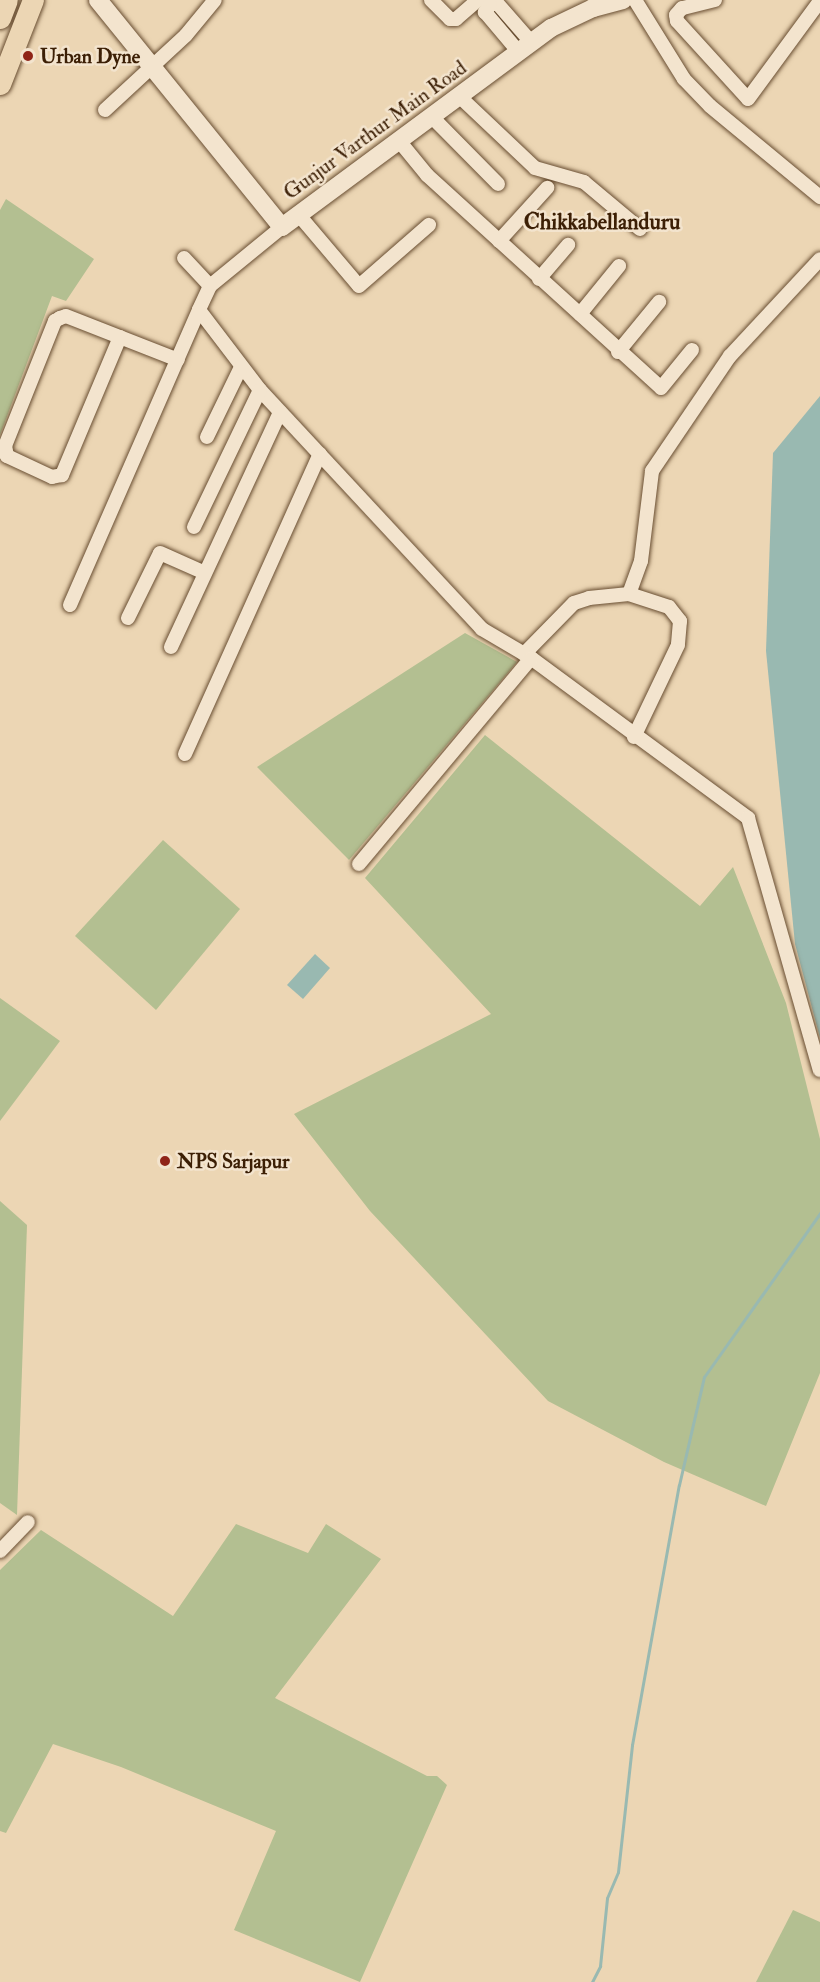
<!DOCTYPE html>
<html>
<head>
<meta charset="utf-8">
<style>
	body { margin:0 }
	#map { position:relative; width:820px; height:1982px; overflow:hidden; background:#ecd6b4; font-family:"IM FELL Double Pica",serif }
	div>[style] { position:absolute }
	.green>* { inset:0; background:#b3bf91 }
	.water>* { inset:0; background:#99b9b1 }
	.stream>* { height:3px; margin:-1.5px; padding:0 1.5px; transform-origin:1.5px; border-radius:1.5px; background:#99b9b1 }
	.roads { filter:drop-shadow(0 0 2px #684d31) drop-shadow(0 0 2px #684d31) }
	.street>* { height:14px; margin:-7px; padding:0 7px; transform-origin:7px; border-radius:7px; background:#f3e4ce }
	.secondary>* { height:18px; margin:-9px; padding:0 9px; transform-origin:9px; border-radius:9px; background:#f3e4ce }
	.primary>* { height:21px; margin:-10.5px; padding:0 10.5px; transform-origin:10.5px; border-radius:10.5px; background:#ecd6b4 }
	.dots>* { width:16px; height:16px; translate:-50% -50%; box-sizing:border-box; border:3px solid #f3e4ce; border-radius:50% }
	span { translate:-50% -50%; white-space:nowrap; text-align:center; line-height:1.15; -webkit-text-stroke:5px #f3e4ce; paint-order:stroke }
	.poi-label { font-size:20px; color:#3c1f05; font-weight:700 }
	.left { translate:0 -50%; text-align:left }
	.street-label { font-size:20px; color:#3c1f05 }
	.quarter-label { font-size:22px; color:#3c1f05; font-weight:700 }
</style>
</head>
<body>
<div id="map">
	<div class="green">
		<div style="clip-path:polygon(6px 199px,94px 259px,66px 301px,52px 296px,0 435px,0 210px)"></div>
		<div style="clip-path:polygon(465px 633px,517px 662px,349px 860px,257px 767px)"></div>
		<div style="clip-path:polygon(485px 735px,700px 906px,733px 867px,786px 1003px,820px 1139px,820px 1373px,766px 1506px,664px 1462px,548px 1401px,370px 1211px,294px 1114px,491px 1014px,365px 878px)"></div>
		<div style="clip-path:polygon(163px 840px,240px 909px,156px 1010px,75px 936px)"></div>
		<div style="clip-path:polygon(0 998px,60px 1041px,0 1121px)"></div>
		<div style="clip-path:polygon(0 1201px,27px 1225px,17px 1515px,0 1503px)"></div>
		<div style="clip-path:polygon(236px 1524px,308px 1553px,326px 1524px,381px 1559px,275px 1698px,427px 1776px,437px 1776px,447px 1785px,360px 1982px,234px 1930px,276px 1831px,121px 1767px,53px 1744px,6px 1833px,0 1831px,0 1570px,41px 1530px,173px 1616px)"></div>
		<div style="clip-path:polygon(793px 1910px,820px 1922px,820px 1982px,756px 1982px)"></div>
	</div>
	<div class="water">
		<div style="clip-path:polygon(820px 396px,820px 1038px,795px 944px,766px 651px,773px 453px)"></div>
		<div style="clip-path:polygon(315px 954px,330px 968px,303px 999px,287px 985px)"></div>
	</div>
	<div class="stream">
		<div style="left:592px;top:1982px;width:18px;rotate:-63deg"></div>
		<div style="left:600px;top:1966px;width:68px;rotate:-84.1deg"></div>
		<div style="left:607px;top:1898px;width:28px;rotate:-67deg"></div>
		<div style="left:618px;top:1872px;width:128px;rotate:-83.7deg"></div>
		<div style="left:632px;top:1745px;width:264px;rotate:-79.8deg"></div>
		<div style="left:679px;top:1485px;width:111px;rotate:-77deg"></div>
		<div style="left:704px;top:1377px;width:201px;rotate:-54.7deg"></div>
	</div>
	<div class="roads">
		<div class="street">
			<div style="left:431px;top:0;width:27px;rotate:45deg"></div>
			<div style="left:450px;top:19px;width:6px"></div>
			<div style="left:456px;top:19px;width:29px;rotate:-41deg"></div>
			<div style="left:486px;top:0;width:6px;rotate:51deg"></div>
			<div style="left:490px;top:5px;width:7px;rotate:-16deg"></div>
			<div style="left:497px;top:3px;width:52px;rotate:48.9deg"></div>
			<div style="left:635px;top:0;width:93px;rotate:58.2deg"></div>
			<div style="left:684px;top:79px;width:37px;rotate:46deg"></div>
			<div style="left:710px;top:106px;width:143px;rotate:39.6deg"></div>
			<div style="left:715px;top:0;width:34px;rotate:166deg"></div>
			<div style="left:682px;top:8px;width:9px;rotate:131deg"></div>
			<div style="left:676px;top:15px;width:6px;rotate:81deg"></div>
			<div style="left:677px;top:21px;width:105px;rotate:47.7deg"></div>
			<div style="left:748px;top:99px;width:122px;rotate:-53.7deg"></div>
			<div style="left:490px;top:5px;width:9px;rotate:126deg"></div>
			<div style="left:485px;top:12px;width:51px;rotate:49.8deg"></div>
			<div style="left:460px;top:97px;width:103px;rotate:43.4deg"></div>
			<div style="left:535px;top:168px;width:51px;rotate:15.9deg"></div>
			<div style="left:584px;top:182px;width:73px;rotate:40deg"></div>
			<div style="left:105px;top:110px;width:110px;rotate:-42.8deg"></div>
			<div style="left:186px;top:35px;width:45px;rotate:-50.4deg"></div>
			<div style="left:432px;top:117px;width:94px;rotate:45.4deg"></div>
			<div style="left:400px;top:142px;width:43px;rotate:50.7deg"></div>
			<div style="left:427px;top:175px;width:316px;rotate:42.3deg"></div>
			<div style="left:661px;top:388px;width:49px;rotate:-50.8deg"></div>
			<div style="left:298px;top:214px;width:94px;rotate:49.7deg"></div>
			<div style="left:359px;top:286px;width:93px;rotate:-41.1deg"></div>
			<div style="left:282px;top:227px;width:93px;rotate:140.7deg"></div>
			<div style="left:210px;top:286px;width:26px;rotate:115deg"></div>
			<div style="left:199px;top:310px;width:101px;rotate:52.7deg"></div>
			<div style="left:260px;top:390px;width:326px;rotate:47.1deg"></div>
			<div style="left:482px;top:629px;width:57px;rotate:30.6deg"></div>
			<div style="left:531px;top:658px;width:270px;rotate:36.4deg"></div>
			<div style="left:748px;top:818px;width:262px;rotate:74.1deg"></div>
			<div style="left:499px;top:241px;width:72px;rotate:-47.8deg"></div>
			<div style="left:184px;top:258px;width:38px;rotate:47deg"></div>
			<div style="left:539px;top:279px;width:45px;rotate:-49.5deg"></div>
			<div style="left:580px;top:314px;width:62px;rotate:-50.9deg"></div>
			<div style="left:120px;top:337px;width:150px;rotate:112.8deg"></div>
			<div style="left:62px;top:475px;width:10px;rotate:169deg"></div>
			<div style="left:52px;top:477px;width:50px;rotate:-155deg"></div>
			<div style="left:7px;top:456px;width:10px;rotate:-101deg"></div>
			<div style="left:5px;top:446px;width:135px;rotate:-68.2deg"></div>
			<div style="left:55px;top:321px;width:6px;rotate:-31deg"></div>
			<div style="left:60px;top:318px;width:6px;rotate:-18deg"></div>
			<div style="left:66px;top:316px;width:120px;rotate:21.4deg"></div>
			<div style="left:618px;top:352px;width:65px;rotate:-50.6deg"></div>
			<div style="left:207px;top:437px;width:78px;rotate:-64.1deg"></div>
			<div style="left:194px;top:527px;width:152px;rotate:-64.3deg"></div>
			<div style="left:629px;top:594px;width:35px;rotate:-70deg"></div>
			<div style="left:641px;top:561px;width:91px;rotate:-83deg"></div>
			<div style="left:652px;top:471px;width:139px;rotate:-55.9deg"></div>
			<div style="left:730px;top:356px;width:132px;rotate:-47.1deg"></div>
			<div style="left:70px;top:605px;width:322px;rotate:-66.4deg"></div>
			<div style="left:128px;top:618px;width:72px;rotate:-63.8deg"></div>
			<div style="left:160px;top:553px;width:49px;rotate:24deg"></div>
			<div style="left:171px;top:647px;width:259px;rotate:-65.1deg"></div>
			<div style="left:524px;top:654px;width:71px;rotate:-45.6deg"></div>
			<div style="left:574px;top:603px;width:16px;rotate:-18deg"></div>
			<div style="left:589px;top:598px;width:40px;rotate:-5.7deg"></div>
			<div style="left:629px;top:594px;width:42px;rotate:18deg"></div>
			<div style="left:669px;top:607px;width:18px;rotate:52deg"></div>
			<div style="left:680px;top:621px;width:24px;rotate:95deg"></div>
			<div style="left:678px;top:645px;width:102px;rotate:115.6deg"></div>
			<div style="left:185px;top:754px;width:329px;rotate:-65.8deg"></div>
			<div style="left:359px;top:864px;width:268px;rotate:-50.1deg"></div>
			<div style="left:0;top:1551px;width:40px;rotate:-46deg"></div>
		</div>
		<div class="secondary">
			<div style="left:98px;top:0;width:292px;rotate:51deg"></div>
			<div style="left:282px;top:227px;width:335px;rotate:-36.5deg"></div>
			<div style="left:551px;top:28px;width:47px;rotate:-25.5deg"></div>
			<div style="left:593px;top:8px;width:31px;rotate:-15deg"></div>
		</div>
		<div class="primary">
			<div style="left:0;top:18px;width:19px;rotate:-69deg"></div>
			<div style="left:0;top:84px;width:90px;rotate:-68.6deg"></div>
		</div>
	</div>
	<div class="dots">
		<div style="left:28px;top:56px;background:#8f2418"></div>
		<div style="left:165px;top:1161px;background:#8f2418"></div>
	</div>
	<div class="poi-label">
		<span class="left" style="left:40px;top:56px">Urban Dyne</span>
		<span class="left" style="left:177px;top:1161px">NPS Sarjapur</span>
	</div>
	<div class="street-label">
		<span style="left:375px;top:130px;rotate:-36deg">Gunjur Varthur Main Road</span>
	</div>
	<div class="quarter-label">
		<span style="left:602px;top:223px">Chikkabellanduru</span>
	</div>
</div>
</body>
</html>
